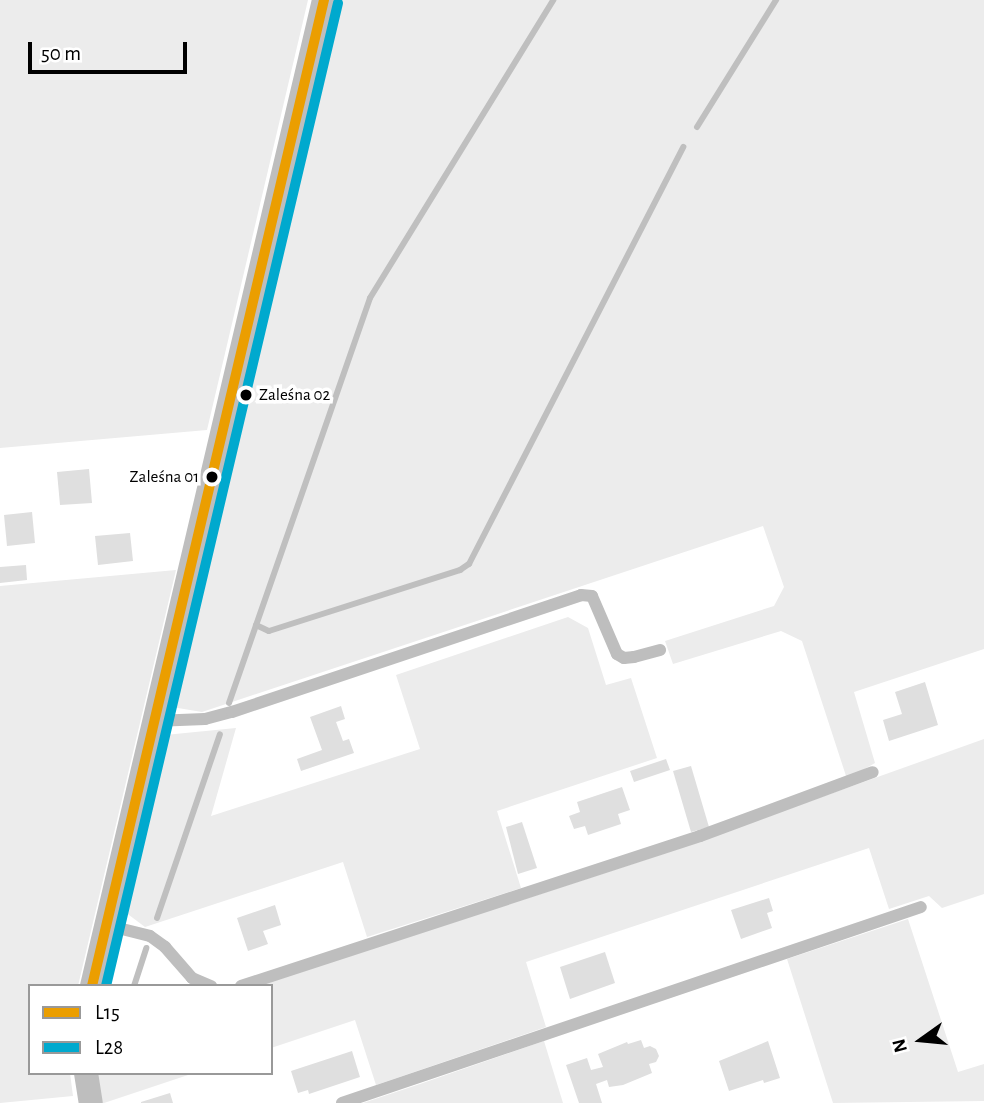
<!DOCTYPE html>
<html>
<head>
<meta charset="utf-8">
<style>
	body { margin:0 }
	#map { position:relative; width:984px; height:1103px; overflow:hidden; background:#fff; font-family:"Alegreya Sans",sans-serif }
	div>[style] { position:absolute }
	.green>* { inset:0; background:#ececec }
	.stream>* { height:6px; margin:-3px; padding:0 3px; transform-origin:3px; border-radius:3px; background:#bfbfbf }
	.building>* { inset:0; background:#dfdfdf }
	.service>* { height:12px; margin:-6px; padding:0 6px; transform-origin:6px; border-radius:6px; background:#bebebe }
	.minor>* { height:24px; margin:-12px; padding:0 12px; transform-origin:12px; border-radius:12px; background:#bebebe }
	.bus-1>* { height:10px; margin:-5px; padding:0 5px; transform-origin:5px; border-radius:5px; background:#eb9e00 }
	.bus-2>* { height:10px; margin:-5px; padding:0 5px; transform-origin:5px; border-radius:5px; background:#00a9ce }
	.dots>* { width:19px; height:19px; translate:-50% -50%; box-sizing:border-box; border:4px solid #fff; border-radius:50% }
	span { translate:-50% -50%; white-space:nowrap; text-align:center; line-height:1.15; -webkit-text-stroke:7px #fff; paint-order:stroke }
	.bus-label { font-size:17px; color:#000 }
	.left { translate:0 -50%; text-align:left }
	.right { translate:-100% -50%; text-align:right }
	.legend { position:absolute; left:28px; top:984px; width:245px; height:91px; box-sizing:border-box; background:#fff; border:2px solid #999; margin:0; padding:9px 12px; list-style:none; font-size:21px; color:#000 }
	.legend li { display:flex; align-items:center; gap:14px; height:35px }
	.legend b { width:35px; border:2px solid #999 }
	.north { position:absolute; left:886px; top:1005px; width:70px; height:70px; -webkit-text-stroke:5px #fff; paint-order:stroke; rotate:255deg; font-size:19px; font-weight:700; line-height:28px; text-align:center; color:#000 }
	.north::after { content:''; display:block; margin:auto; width:24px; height:32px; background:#000; clip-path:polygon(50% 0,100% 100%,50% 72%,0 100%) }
	.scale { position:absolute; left:28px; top:42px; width:159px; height:32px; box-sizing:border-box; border:4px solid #000; border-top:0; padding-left:9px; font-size:21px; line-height:24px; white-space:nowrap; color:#000; -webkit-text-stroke:5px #fff; paint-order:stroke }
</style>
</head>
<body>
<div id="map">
	<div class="green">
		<div style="clip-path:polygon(0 0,308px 0,207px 430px,0 448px)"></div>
		<div style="clip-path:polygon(326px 0,984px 0,984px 649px,854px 692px,875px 763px,847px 779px,802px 641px,781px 631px,673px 664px,665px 641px,774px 606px,784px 587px,763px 526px,202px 712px,172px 707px)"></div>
		<div style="clip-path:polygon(176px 570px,78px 986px,30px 986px,30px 1073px,70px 1073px,73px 1096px,0 1103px,0 586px)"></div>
		<div style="clip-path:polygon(568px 617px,588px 628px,606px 685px,631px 678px,657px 758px,497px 811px,521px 888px,367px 937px,343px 862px,145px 927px,125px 912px,165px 735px,236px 728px,211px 816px,420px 749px,396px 675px)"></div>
		<div style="clip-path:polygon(984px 739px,984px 894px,942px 908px,929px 896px,889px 909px,869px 848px,526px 962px,546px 1027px,376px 1085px,355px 1020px,271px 1048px,271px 986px,257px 986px,648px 859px)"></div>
		<div style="clip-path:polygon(908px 919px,958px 1072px,984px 1064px,984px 1101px,833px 1103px,787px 959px)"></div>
		<div style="clip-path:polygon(544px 1041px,563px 1103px,363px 1103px,420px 1084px)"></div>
		<div style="clip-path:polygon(96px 1073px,194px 1073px,104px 1103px,101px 1103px)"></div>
	</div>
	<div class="stream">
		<div style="left:697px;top:127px;width:150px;rotate:-58.1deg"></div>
		<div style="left:256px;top:625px;width:14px;rotate:25deg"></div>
		<div style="left:269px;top:631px;width:201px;rotate:-17.7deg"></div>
		<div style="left:460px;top:570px;width:11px;rotate:-34deg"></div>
		<div style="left:469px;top:564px;width:469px;rotate:-62.8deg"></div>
		<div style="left:229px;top:703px;width:429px;rotate:-70.8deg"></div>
		<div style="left:370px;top:298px;width:350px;rotate:-58.4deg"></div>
		<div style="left:157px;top:918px;width:194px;rotate:-71.1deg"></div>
		<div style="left:134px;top:986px;width:40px;rotate:-72deg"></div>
	</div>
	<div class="building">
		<div style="clip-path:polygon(89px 469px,92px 503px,60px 505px,57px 472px)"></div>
		<div style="clip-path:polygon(32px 512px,35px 543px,7px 546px,4px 515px)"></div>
		<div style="clip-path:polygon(130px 533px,133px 561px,98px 565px,95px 536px)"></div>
		<div style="clip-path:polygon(26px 565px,27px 580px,0 583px,0 567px)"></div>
		<div style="clip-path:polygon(925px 682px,938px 725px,889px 741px,883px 720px,902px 714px,895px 692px)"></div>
		<div style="clip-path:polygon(341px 706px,345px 719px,336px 722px,343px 741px,349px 739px,354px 753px,301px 771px,297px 759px,322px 750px,310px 717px)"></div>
		<div style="clip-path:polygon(666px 759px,670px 770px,634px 782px,630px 771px)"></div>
		<div style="clip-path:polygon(691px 766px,709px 827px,691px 832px,673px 771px)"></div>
		<div style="clip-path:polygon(622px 787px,630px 810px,618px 814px,621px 824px,588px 835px,585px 826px,574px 829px,569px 816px,580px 812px,577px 802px)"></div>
		<div style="clip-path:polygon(522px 822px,537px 868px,518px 874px,506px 827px)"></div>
		<div style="clip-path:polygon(769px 898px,773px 911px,767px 913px,772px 928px,741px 939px,731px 910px)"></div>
		<div style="clip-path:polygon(275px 905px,281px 925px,263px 931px,268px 944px,248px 951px,237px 918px)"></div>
		<div style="clip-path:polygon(605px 952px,615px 983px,570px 999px,560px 967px)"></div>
		<div style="clip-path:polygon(641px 1040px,644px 1048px,650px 1046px,656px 1049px,659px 1056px,656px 1062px,649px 1064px,652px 1073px,623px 1085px,609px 1087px,607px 1080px,596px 1084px,602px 1103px,579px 1103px,566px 1065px,587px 1058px,591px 1070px,603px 1067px,598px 1054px,627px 1042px,628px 1044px)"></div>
		<div style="clip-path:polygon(768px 1041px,780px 1078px,764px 1083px,763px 1080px,729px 1091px,719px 1061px)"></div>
		<div style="clip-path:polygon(352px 1051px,360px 1077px,309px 1094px,308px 1090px,298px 1093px,291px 1071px)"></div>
		<div style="clip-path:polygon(170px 1093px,173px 1103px,141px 1103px,141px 1102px)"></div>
	</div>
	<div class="service">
		<div style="left:154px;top:721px;width:51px;rotate:-2.2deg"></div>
		<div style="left:205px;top:719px;width:28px;rotate:-15deg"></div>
		<div style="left:232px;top:712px;width:368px;rotate:-18.5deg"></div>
		<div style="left:581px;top:595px;width:11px;rotate:5deg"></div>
		<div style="left:592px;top:596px;width:63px;rotate:66.7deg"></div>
		<div style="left:617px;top:654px;width:8px;rotate:30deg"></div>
		<div style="left:624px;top:658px;width:10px;rotate:-6deg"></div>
		<div style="left:634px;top:657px;width:27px;rotate:-15deg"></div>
		<div style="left:106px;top:925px;width:45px;rotate:14deg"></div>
		<div style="left:150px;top:936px;width:19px;rotate:36deg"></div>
		<div style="left:165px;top:947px;width:41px;rotate:48.9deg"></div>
		<div style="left:192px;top:978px;width:21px;rotate:23deg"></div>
		<div style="left:241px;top:986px;width:483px;rotate:-18.1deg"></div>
		<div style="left:700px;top:836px;width:184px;rotate:-20.3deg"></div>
		<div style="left:342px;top:1103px;width:611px;rotate:-18.7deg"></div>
	</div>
	<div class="minor">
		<div style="left:92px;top:986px;width:1013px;rotate:-76.76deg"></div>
		<div style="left:86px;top:1073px;width:30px;rotate:81deg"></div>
	</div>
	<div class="bus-1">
		<div style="left:92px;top:986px;width:1013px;rotate:-76.76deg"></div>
	</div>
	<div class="bus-2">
		<div style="left:106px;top:986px;width:1010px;rotate:-76.72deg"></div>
	</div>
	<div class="dots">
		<div style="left:246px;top:395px;background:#000"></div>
		<div style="left:212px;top:477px;background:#000"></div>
	</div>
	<div class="bus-label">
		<span class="left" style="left:259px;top:395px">Zaleśna 02</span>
		<span class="right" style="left:199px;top:477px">Zaleśna 01</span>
	</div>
	<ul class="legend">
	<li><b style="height:9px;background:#eb9e00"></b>L15</li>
	<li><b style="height:9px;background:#00a9ce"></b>L28</li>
	</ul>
	<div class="north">N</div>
	<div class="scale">50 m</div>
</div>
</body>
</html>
